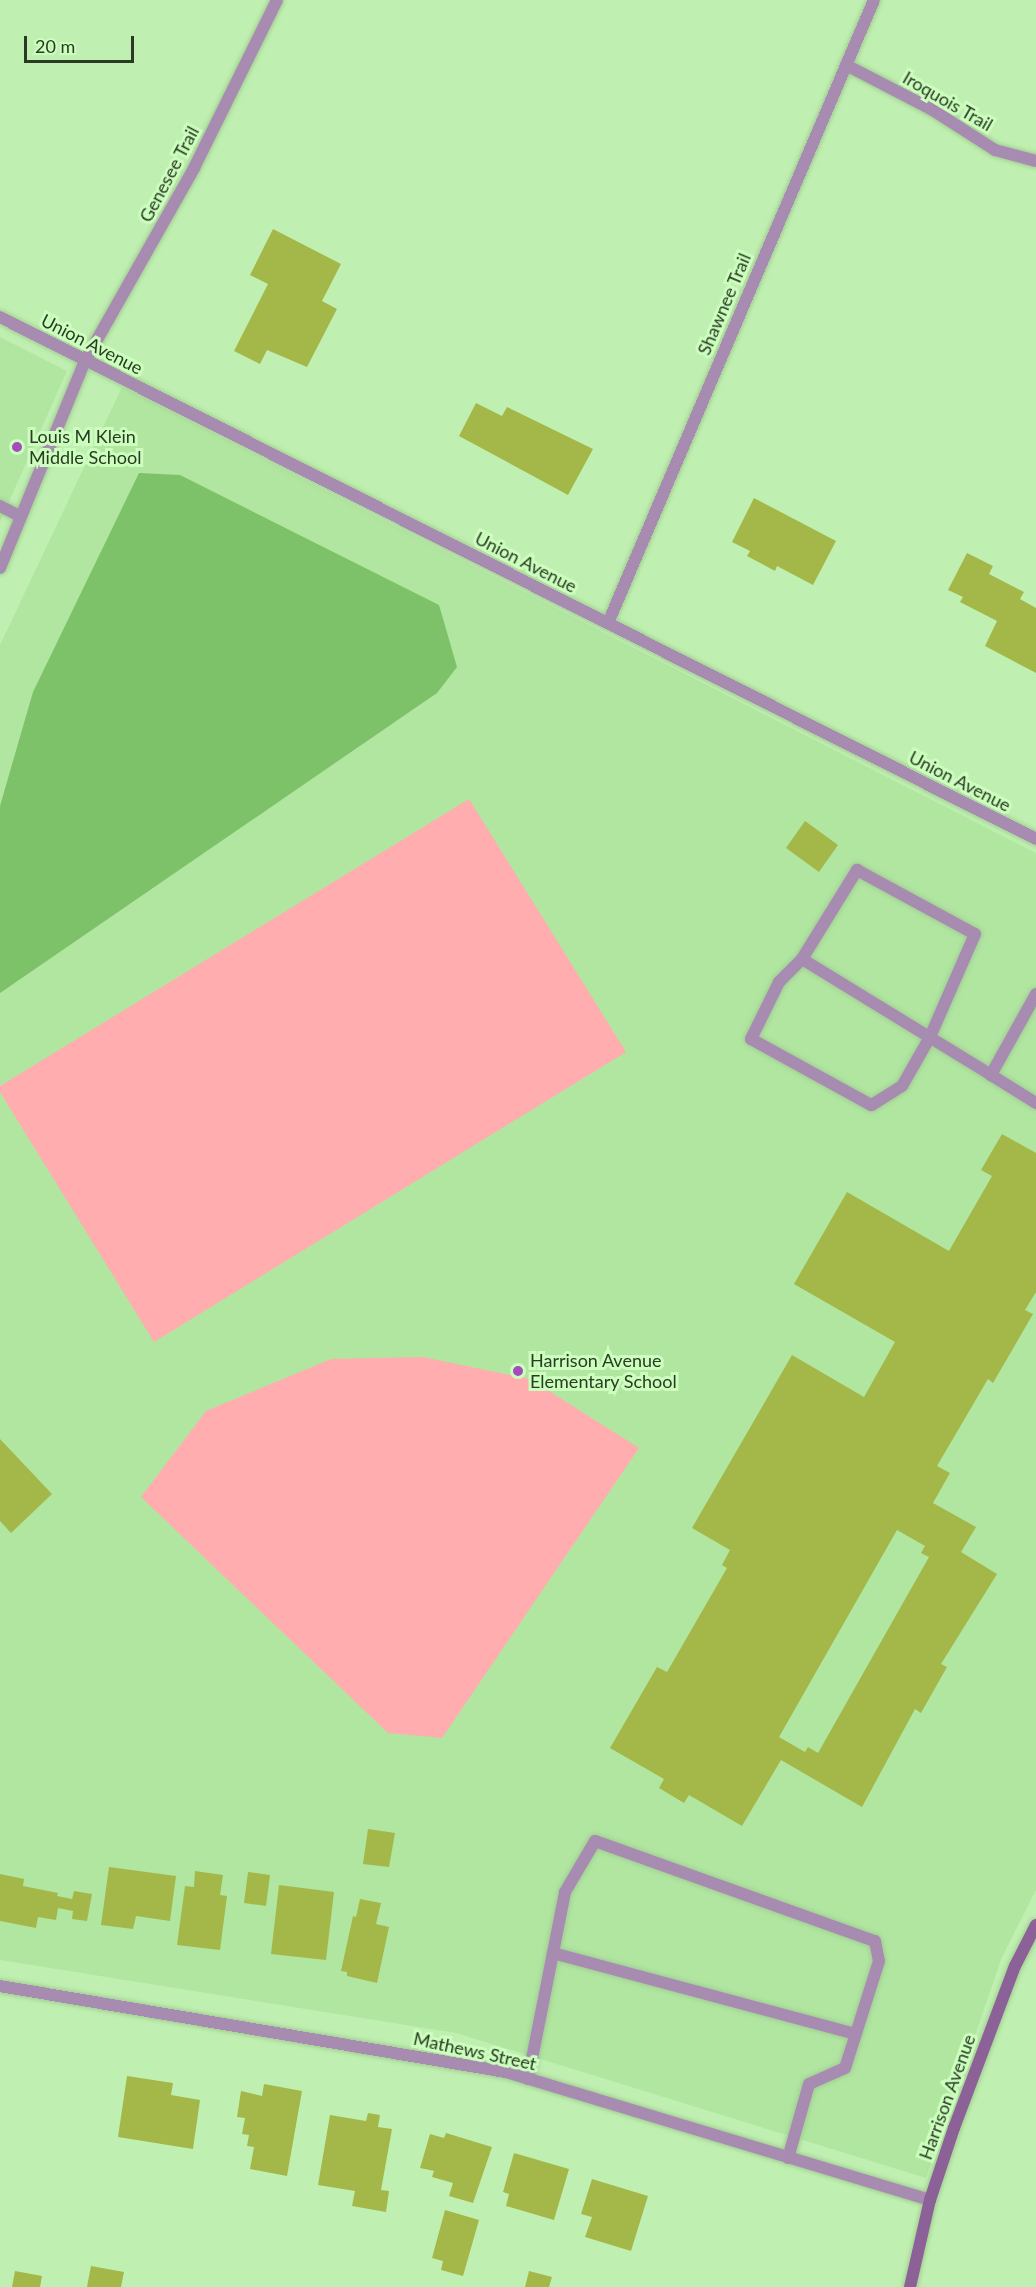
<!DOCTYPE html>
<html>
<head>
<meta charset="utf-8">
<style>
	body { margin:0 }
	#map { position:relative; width:1036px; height:2287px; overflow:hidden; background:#c0f0b1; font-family:Lato,sans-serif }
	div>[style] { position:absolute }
	.built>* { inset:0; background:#b1e6a1 }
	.green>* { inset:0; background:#ffadae }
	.water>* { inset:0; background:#7dc168 }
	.building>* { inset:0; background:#a3b848 }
	.roads { filter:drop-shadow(0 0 2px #a2cc95) drop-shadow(0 0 2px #a2cc95) }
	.service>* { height:12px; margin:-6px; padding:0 6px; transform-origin:6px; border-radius:6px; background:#a88bb0 }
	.minor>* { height:12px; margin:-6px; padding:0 6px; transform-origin:6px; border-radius:6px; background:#a88bb0 }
	.tertiary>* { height:12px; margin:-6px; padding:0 6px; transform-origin:6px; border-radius:6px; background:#a88bb0 }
	.secondary>* { height:12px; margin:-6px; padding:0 6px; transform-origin:6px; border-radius:6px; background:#8b6197 }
	.dots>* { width:16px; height:16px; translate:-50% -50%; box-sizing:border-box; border:3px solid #ccfebe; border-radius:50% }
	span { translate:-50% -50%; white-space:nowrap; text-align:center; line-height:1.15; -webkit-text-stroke:6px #ccfebe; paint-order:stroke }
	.street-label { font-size:18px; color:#293c23 }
	.poi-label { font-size:18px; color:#293c23 }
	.left { translate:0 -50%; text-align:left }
	.scale { position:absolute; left:24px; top:36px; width:110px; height:27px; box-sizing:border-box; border:3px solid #293c23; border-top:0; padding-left:8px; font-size:18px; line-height:21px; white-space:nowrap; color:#293c23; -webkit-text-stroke:4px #ccfebe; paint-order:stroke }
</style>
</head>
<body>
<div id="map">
	<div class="built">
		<div style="clip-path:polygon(0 337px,67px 371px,0 522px)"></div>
		<div style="clip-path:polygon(122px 387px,1036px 853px,1036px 1890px,1002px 1957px,926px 2178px,456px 2033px,0 1960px,0 645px)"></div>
	</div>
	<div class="green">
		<div style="clip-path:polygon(469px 799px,626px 1052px,154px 1342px,0 1092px,0 1086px)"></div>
		<div style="clip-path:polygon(423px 1357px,530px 1379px,639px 1448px,442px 1738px,388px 1733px,141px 1497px,206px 1411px,331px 1359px)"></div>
	</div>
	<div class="water">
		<div style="clip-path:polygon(139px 473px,180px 475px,439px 605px,457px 667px,437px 693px,0 993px,0 806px,33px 692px)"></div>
	</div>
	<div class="building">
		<div style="clip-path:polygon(273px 229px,341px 264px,322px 301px,337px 309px,307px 367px,267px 350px,260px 364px,234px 351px,268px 284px,250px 275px)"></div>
		<div style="clip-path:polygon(476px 403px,502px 416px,507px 407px,593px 449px,568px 495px,459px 436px)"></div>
		<div style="clip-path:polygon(754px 498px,836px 541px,813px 585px,777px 566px,775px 571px,747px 556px,750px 551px,732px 542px)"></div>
		<div style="clip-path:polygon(967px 553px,993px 566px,989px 574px,1024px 592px,1020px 599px,1036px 608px,1036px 673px,985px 646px,997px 621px,960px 602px,963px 597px,948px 590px)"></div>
		<div style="clip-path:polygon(805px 821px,838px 845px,819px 872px,786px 848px)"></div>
		<div style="clip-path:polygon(evenodd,1002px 1134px,1036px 1153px,1036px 1292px,1025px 1310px,1033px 1314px,993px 1383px,988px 1379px,937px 1466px,950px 1473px,933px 1503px,976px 1527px,961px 1552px,997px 1574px,941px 1664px,947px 1667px,921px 1713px,915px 1709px,862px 1807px,781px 1760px,742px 1826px,689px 1795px,684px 1803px,659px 1788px,664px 1779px,610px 1748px,657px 1667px,667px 1672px,727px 1568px,722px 1565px,730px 1550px,692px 1528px,792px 1355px,864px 1397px,895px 1342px,794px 1284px,847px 1192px,949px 1251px,992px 1176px,981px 1170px,1002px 1134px,897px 1530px,925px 1546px,921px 1553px,929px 1557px,818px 1753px,808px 1747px,805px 1752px,779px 1737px,897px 1530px)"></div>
		<div style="clip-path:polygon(0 1439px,52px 1494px,11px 1533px,0 1521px)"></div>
		<div style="clip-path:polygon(368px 1829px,395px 1833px,389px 1867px,363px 1864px)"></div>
		<div style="clip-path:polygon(109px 1867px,176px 1876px,170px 1921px,136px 1916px,133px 1929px,101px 1925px)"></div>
		<div style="clip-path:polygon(195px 1871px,223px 1875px,220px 1895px,227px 1896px,220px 1950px,177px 1945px,185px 1886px,194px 1887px)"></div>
		<div style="clip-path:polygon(248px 1872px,270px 1875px,266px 1906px,244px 1903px)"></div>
		<div style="clip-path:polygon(0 1874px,24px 1879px,23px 1886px,58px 1893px,57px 1896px,72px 1899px,74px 1891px,92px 1894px,87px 1921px,72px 1919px,73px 1911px,58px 1908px,56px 1920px,38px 1917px,36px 1928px,0 1921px)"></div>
		<div style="clip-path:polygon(279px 1885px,334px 1892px,326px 1960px,271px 1954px)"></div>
		<div style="clip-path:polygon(360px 1899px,381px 1903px,376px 1924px,389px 1927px,377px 1983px,347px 1976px,347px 1972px,341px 1971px,353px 1916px,356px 1917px)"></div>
		<div style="clip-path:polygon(127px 2076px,173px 2083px,171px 2095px,200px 2100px,193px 2149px,118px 2137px)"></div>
		<div style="clip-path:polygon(264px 2084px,302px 2091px,287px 2176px,250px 2169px,254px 2147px,247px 2146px,249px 2135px,242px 2134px,245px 2118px,237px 2117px,241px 2091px,262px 2096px)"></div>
		<div style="clip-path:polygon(368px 2113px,380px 2115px,378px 2127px,392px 2129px,381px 2190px,389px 2191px,386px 2212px,352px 2206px,355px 2191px,318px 2185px,330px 2115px,366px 2121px)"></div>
		<div style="clip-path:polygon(446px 2133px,492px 2147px,473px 2203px,449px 2196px,453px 2183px,432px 2177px,434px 2171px,420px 2168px,430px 2134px,444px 2138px)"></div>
		<div style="clip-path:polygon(514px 2153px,569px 2169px,554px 2220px,506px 2206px,509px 2194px,503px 2192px)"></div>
		<div style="clip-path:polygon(592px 2179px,648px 2196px,631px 2251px,585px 2237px,592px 2217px,581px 2214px)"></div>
		<div style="clip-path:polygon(445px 2210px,479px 2220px,463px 2276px,441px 2270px,443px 2261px,432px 2258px)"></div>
		<div style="clip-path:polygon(91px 2266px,124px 2272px,121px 2287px,87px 2287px)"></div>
		<div style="clip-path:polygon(15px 2271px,42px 2276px,40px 2287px,12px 2287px)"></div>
		<div style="clip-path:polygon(529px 2271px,552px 2277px,549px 2287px,525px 2287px)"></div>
	</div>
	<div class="roads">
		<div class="service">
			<div style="left:0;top:506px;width:22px;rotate:27deg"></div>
			<div style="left:857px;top:870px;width:134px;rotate:28.5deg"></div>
			<div style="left:975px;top:934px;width:112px;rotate:113.6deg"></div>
			<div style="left:930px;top:1037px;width:56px;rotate:119.7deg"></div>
			<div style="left:902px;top:1086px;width:36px;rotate:148deg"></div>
			<div style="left:871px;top:1105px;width:137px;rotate:-151.2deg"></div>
			<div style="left:751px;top:1039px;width:64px;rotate:-63.8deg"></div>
			<div style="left:779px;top:982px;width:33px;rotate:-45deg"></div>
			<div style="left:802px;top:959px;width:105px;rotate:-58.3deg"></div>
			<div style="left:802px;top:959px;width:222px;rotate:31.5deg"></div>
			<div style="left:1036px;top:994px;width:93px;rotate:119.1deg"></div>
			<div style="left:991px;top:1075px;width:53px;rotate:31.9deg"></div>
			<div style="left:553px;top:1953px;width:313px;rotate:15deg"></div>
			<div style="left:528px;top:2079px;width:191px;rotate:-78.8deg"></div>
			<div style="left:565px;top:1892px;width:59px;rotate:-59.5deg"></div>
			<div style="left:595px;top:1841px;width:297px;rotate:19.7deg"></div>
			<div style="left:875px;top:1941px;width:20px;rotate:79deg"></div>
			<div style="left:879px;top:1961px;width:112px;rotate:107.6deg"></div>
			<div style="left:845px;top:2068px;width:39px;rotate:156deg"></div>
			<div style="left:809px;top:2084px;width:77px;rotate:105.8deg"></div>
		</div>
		<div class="minor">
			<div style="left:846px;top:65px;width:96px;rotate:27.4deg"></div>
			<div style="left:931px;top:109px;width:76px;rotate:32.6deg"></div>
			<div style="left:995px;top:150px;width:42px;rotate:15deg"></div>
			<div style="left:0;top:568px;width:224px;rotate:-67.7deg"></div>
			<div style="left:85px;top:361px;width:222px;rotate:-60.5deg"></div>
			<div style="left:194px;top:168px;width:187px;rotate:-63.7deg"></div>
			<div style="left:608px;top:623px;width:677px;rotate:-66.88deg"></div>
			<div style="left:0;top:1986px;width:513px;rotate:9.65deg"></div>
			<div style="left:506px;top:2072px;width:443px;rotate:16.8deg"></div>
		</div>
		<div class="tertiary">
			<div style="left:0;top:317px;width:1160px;rotate:26.74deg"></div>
		</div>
		<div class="secondary">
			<div style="left:910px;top:2287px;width:89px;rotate:-77.1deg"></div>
			<div style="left:930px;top:2200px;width:76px;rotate:-71.6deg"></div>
			<div style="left:954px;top:2128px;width:173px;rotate:-69.4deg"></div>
			<div style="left:1015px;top:1966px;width:46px;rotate:-62.9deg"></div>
		</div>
	</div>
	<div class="dots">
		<div style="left:17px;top:447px;background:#a44dba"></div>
		<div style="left:518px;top:1371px;background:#a44dba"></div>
	</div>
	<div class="street-label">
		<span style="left:948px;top:101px;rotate:30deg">Iroquois Trail</span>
		<span style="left:169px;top:174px;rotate:-62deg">Genesee Trail</span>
		<span style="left:724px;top:304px;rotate:-67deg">Shawnee Trail</span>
		<span style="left:92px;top:344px;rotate:27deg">Union Avenue</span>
		<span style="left:526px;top:562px;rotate:27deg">Union Avenue</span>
		<span style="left:960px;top:781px;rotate:27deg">Union Avenue</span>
		<span style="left:475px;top:2051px;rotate:12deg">Mathews Street</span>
		<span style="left:947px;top:2097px;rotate:-70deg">Harrison Avenue</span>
	</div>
	<div class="poi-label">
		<span class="left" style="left:29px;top:447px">Louis M Klein<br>Middle School</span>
		<span class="left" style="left:530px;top:1371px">Harrison Avenue<br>Elementary School</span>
	</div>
	<div class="scale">20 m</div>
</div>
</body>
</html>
